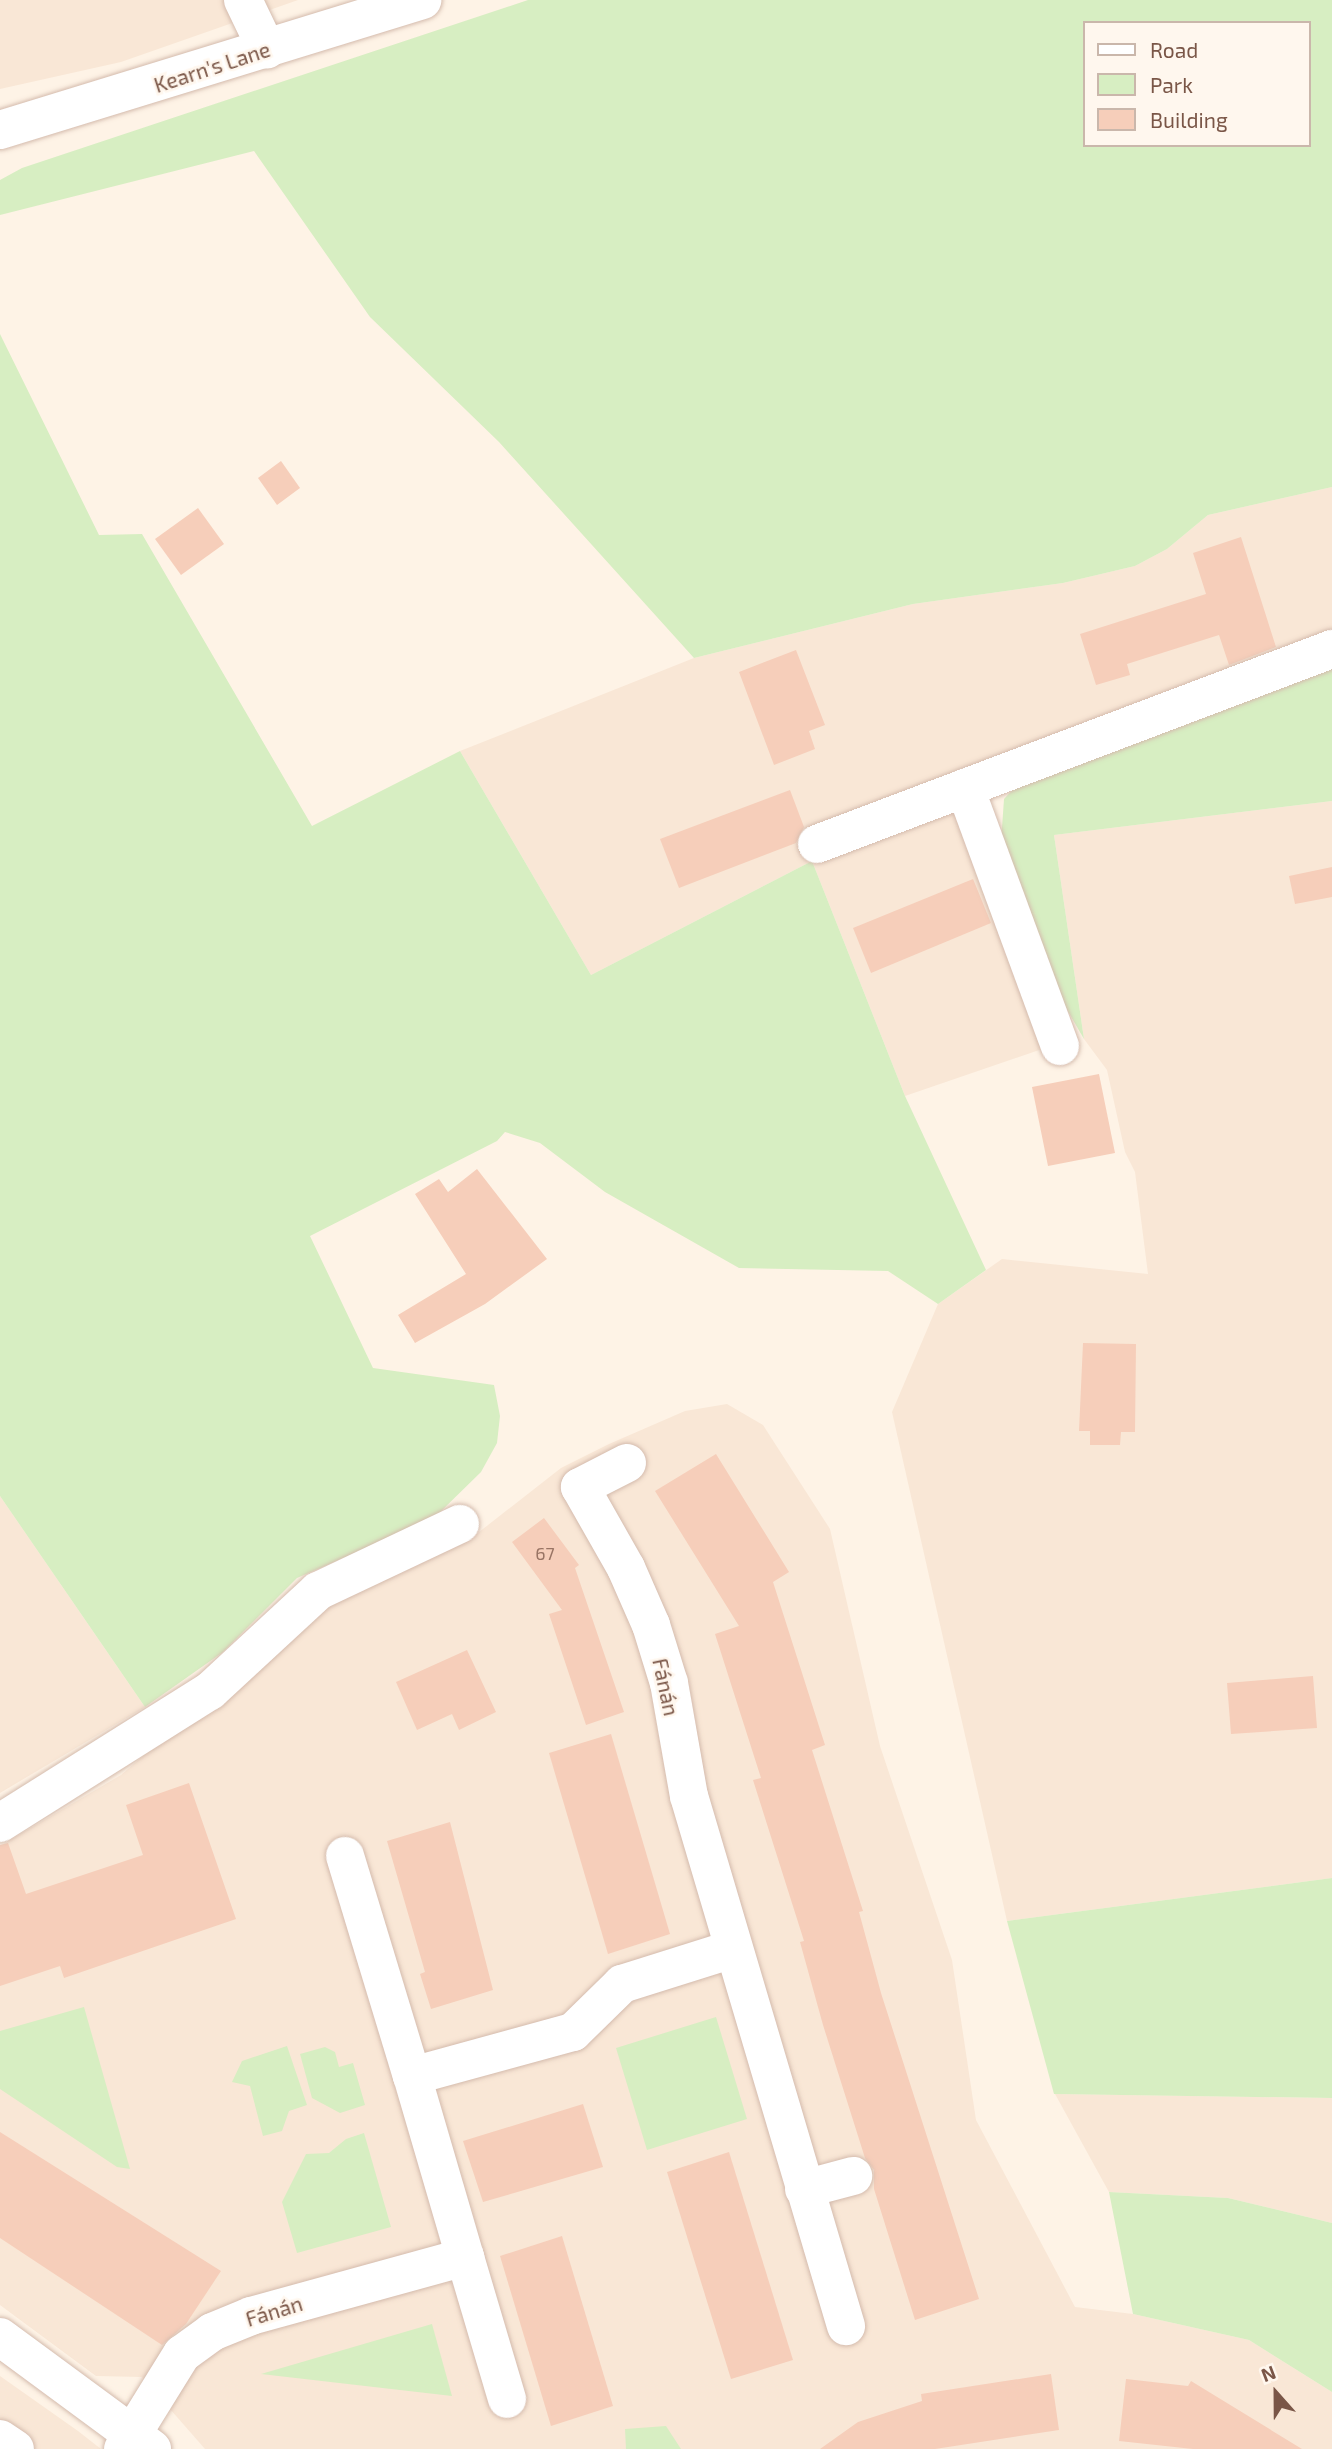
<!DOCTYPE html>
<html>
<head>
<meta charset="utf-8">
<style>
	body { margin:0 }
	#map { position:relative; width:1332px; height:2449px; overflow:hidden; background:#fef3e6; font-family:"Exo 2",sans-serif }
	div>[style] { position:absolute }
	.residential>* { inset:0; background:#f9e7d6 }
	.green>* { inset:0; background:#d7eec2 }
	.building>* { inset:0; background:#f6ceba }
	.roads { filter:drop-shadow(0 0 2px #d4bbad) drop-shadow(0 0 2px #d4bbad) }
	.minor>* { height:38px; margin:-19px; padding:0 19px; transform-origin:19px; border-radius:19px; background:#fff }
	span { translate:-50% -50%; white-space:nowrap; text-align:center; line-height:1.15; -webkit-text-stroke:5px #fff7ee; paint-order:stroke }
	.number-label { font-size:18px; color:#997464 }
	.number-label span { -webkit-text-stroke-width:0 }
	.street-label { font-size:21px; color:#7a5647 }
	.legend { position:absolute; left:1083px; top:21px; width:228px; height:126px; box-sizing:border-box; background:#fff7ee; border:2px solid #cab7ab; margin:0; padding:9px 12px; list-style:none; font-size:21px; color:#7a5647 }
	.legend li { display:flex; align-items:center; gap:14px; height:35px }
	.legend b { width:35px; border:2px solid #cab7ab }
	.north { position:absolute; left:1241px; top:2358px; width:70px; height:70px; -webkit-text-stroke:5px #fff7ee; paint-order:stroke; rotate:339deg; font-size:19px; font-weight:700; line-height:28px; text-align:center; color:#7a5647 }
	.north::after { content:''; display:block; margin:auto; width:24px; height:32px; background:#7a5647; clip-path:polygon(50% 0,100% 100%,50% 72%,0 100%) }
</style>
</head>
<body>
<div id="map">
	<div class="residential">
		<div style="clip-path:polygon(0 0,298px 0,121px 62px,0 89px)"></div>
		<div style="clip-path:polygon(1332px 487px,1332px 639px,946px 780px,1045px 1048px,905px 1096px,812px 861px,591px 975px,460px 751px,694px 658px,913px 604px,1063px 583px,1135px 566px,1167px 549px,1208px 515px)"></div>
		<div style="clip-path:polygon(1332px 801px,1332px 1878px,1007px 1921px,892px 1412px,938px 1304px,1002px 1259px,1148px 1274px,1135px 1172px,1125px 1152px,1107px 1070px,1084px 1039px,1054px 835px)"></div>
		<div style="clip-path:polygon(727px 1404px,763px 1425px,830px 1529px,880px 1746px,952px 1960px,976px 2120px,1075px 2307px,1133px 2314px,1249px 2340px,1332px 2392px,1332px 2449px,205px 2449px,142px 2377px,96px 2376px,0 2305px,0 1846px,121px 1775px,310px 1613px,474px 1536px,561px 1468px,609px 1444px,685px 1411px)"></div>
		<div style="clip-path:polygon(0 1496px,145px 1707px,0 1793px)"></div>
		<div style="clip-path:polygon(1055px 2094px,1332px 2098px,1332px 2223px,1228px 2198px,1109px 2192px)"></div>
		<div style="clip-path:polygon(0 2376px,78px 2431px,101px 2449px,0 2449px)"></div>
	</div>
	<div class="green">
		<div style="clip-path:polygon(evenodd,528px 0,1332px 0,1332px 487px,1208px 515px,1167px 549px,1135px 566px,1063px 583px,913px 604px,694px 658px,499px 442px,370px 317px,254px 151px,0 215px,0 180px,22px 168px,528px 0,1085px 23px,1309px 23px,1309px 145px,1085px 145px,1085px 23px)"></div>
		<div style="clip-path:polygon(0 334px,99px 535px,142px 534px,312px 826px,460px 751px,591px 975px,812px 861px,905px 1096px,986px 1270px,938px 1304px,888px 1271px,739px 1268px,605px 1192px,540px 1143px,505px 1132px,497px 1141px,310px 1236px,373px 1368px,494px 1385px,500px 1416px,497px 1443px,481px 1472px,433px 1519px,297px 1578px,223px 1652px,145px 1707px,0 1496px)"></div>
		<div style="clip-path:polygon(1332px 666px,1332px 801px,1054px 835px,1084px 1039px,1058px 994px,1001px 842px,1004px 799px,1017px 785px)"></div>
		<div style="clip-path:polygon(1332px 1878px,1332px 2098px,1054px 2094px,1007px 1921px)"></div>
		<div style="clip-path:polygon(84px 2007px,130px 2169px,117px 2167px,0 2089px,0 2031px)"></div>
		<div style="clip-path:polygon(716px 2017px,747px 2119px,647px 2150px,616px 2048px)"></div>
		<div style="clip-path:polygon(287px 2046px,307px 2105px,289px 2111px,282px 2131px,263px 2136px,250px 2086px,232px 2082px,242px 2061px)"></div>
		<div style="clip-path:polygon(325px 2047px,335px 2052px,339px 2067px,353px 2063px,365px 2105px,340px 2113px,312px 2098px,300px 2054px)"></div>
		<div style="clip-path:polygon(364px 2133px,391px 2227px,297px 2253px,282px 2202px,306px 2154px,329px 2153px,346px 2139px)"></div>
		<div style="clip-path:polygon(1109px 2192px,1228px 2198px,1332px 2223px,1332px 2392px,1249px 2340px,1133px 2314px)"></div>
		<div style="clip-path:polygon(432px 2324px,452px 2396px,261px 2374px)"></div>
		<div style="clip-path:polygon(666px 2426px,681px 2449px,626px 2449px,625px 2429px)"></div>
	</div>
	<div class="building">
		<div style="clip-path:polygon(281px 461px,300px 488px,277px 505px,258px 478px)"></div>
		<div style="clip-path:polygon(198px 508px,224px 544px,181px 575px,155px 539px)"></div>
		<div style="clip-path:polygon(1241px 537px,1276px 647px,1229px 665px,1219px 635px,1127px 664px,1130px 675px,1096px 685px,1080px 634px,1206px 594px,1193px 553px)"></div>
		<div style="clip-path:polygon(796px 650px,825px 725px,809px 731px,815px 749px,774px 765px,739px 672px)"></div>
		<div style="clip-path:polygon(790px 790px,804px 827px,796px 843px,679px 888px,660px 839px)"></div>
		<div style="clip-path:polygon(1332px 867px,1332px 897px,1295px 904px,1289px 876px)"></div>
		<div style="clip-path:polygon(973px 879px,991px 923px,871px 973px,853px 928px)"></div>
		<div style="clip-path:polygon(1099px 1074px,1115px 1153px,1048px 1166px,1032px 1087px)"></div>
		<div style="clip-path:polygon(477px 1169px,547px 1259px,485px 1304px,415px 1343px,398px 1315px,466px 1274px,415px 1194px,439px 1179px,448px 1192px)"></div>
		<div style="clip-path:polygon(1083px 1343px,1136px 1344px,1135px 1432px,1121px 1432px,1120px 1445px,1090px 1445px,1090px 1431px,1079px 1431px)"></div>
		<div style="clip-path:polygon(716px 1454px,789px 1572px,773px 1582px,825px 1745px,812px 1750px,863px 1911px,859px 1912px,881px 1993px,979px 2299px,915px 2320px,874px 2189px,874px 2170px,865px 2158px,823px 2025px,800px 1942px,804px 1941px,753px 1780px,761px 1778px,715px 1634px,739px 1626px,655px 1491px)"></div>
		<div style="clip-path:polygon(544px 1518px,579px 1565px,575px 1568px,624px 1712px,586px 1725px,549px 1614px,562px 1610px,512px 1542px)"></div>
		<div style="clip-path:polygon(467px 1650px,496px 1712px,459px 1730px,452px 1714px,417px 1730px,396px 1682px)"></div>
		<div style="clip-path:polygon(1313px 1676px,1317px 1728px,1231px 1734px,1227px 1683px)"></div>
		<div style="clip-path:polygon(611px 1734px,670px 1934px,608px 1954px,549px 1753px)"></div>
		<div style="clip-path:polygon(189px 1783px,236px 1919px,64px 1978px,60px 1966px,0 1986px,0 1845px,8px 1843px,26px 1894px,143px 1855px,126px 1805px)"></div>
		<div style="clip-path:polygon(450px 1822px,493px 1990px,431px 2009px,420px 1974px,425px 1972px,387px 1841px)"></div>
		<div style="clip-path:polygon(583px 2104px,603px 2167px,483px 2202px,463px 2141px)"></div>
		<div style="clip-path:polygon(0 2132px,221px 2271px,186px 2324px,162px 2345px,0 2238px)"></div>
		<div style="clip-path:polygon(729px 2152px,793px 2360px,731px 2379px,667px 2172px)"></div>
		<div style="clip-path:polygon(562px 2236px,613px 2406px,551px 2426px,500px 2256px)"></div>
		<div style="clip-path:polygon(1051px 2374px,1059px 2430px,935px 2449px,820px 2449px,858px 2422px,922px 2401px,921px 2394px)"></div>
		<div style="clip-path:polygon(1126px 2379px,1188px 2386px,1191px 2381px,1302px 2449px,1193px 2449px,1119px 2441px)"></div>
	</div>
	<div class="roads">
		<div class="minor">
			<div style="left:243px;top:0;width:55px;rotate:64.4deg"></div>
			<div style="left:0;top:130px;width:442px;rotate:-17.1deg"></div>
			<div style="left:965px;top:788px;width:275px;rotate:69.8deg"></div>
			<div style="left:817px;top:844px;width:551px;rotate:-20.74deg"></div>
			<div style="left:627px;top:1463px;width:53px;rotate:152.9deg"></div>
			<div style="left:580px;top:1487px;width:93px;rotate:60.4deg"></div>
			<div style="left:626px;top:1568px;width:62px;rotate:66.3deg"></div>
			<div style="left:651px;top:1625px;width:61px;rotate:72.8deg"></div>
			<div style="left:669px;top:1683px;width:115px;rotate:80deg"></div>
			<div style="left:689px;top:1796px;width:553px;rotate:73.5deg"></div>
			<div style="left:0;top:1823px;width:248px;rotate:-32.2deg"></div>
			<div style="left:210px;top:1691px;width:147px;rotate:-42.8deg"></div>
			<div style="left:318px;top:1591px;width:157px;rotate:-25.3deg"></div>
			<div style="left:345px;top:1856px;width:230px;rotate:73.1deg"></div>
			<div style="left:804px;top:2189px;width:51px;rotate:-14.9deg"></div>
			<div style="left:465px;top:2257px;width:148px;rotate:73.5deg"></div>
			<div style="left:0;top:2337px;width:189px;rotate:36.4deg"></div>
			<div style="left:0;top:2439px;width:18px;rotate:34deg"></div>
			<div style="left:123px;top:2449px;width:112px;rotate:-58.2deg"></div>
			<div style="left:182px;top:2354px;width:37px;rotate:-36deg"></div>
			<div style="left:212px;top:2332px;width:42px;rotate:-22.3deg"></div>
			<div style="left:251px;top:2316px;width:222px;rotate:-15.4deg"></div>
			<div style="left:465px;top:2257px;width:189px;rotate:-106.3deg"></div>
			<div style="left:412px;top:2076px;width:167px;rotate:-15.3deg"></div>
			<div style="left:573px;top:2032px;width:69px;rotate:-44.4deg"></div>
			<div style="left:622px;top:1984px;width:116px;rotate:-17.5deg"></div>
		</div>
	</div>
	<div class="number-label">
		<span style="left:545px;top:1553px">67</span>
	</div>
	<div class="street-label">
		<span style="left:212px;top:67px;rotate:-18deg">Kearn's Lane</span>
		<span style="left:666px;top:1687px;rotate:78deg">Fánán</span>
		<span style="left:274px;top:2311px;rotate:-17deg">Fánán</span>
	</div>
	<ul class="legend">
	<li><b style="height:9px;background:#fff"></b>Road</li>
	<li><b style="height:19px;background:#d7eec2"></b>Park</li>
	<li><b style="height:19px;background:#f6ceba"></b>Building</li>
	</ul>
	<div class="north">N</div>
</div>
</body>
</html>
